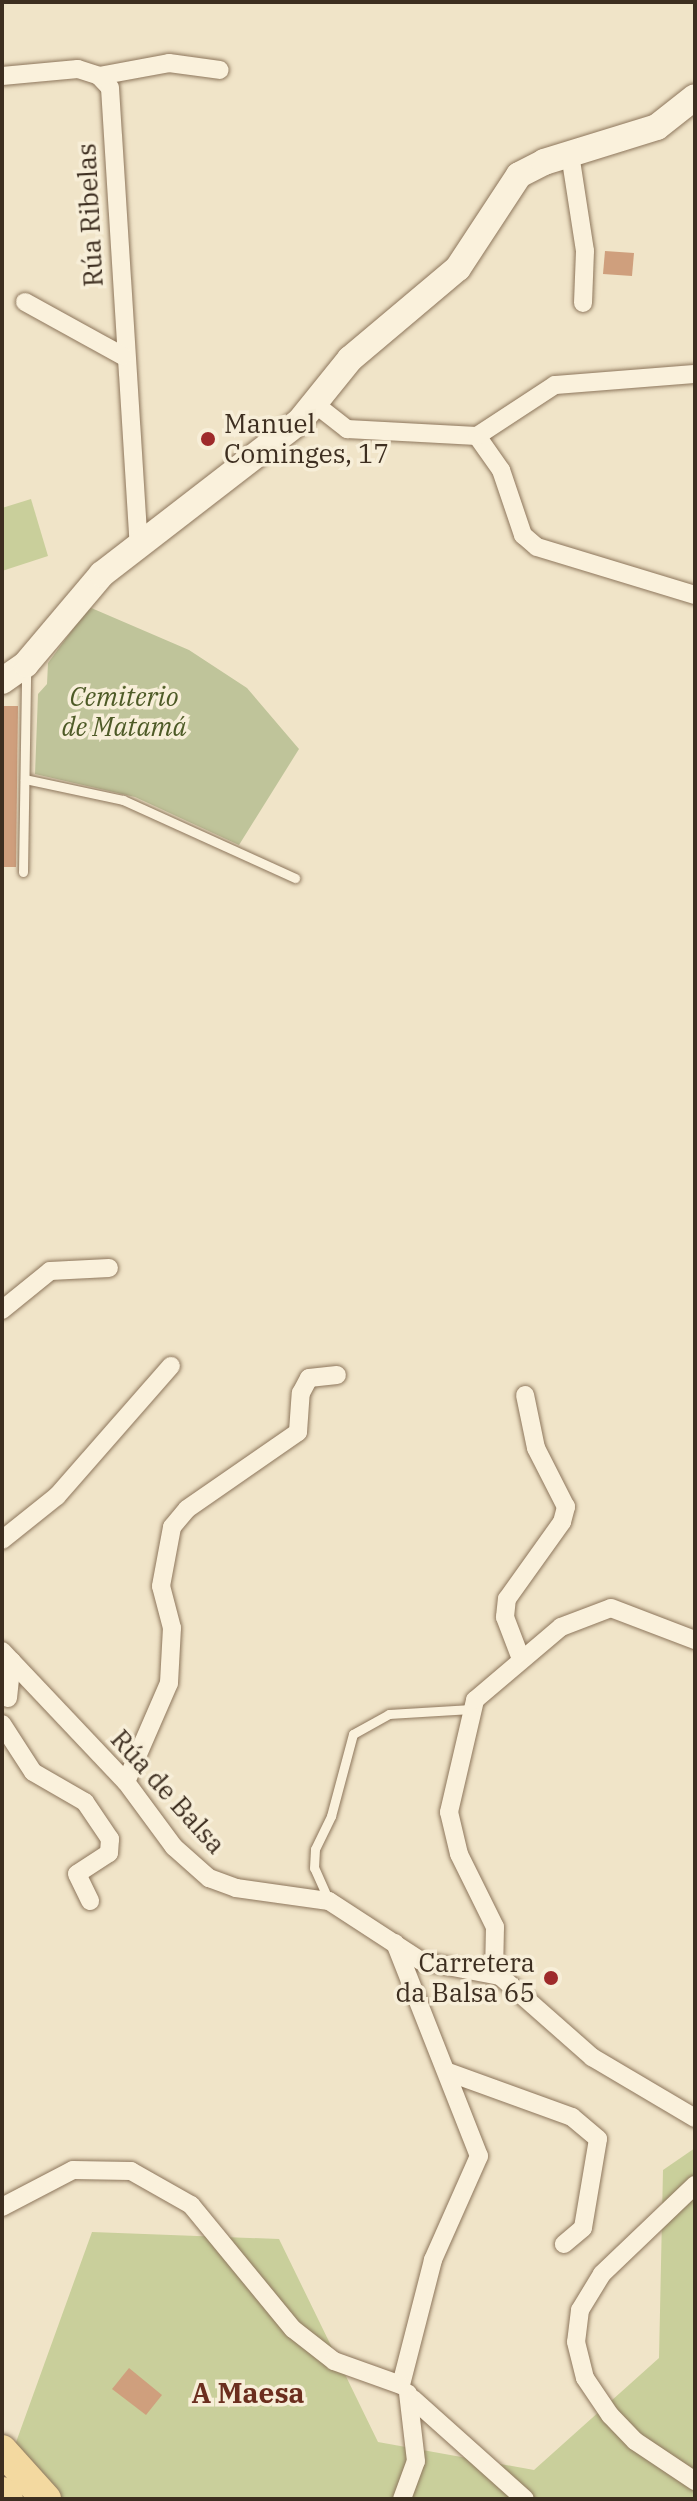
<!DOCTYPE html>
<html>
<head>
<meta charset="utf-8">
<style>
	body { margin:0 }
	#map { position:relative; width:697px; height:2501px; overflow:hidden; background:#f0e4c8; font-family:"IBM Plex Serif",serif }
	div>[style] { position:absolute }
	.green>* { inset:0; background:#c9cf9b }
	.cemetery>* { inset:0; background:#bfc49a }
	.building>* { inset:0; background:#cf9f7d }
	.roads { filter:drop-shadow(0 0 2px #8d765c) drop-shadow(0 0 2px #8d765c) }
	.lane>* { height:9px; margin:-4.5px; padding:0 4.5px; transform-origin:4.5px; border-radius:4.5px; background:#faf1dc }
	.street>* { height:18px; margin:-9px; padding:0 9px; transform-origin:9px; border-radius:9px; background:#faf1dc }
	.secondary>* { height:26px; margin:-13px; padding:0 13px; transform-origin:13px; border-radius:13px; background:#faf1dc }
	.primary>* { height:30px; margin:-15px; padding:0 15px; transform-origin:15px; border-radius:15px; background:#f3d9a0 }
	.dots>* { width:22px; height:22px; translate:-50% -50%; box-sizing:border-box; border:4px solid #f7eed8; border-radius:50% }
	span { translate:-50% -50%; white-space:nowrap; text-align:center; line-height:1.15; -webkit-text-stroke:7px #f7eed8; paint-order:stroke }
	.street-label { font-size:26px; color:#3d2e20 }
	.poi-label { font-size:26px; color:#3d2e20 }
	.left { translate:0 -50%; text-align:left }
	.right { translate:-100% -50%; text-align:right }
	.park-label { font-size:26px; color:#4d5a26; font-style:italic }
	.neighbourhood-label { font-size:28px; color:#6b2e1e; font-weight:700 }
	.frame { position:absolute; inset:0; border:4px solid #3d2e20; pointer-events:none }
</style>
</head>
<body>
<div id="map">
	<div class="green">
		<div style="clip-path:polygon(31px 499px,48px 556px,2px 571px,2px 508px)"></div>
		<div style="clip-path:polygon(695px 2148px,695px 2499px,2px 2499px,2px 2481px,92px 2232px,279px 2239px,378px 2442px,534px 2470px,659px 2358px,663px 2170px)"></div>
	</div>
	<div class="cemetery">
		<div style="clip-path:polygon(89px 607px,189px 650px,247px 688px,299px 749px,239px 845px,135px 797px,35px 774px,38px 694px,47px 684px,48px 663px)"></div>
	</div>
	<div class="building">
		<div style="clip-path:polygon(605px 251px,634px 253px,632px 276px,603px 274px)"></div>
		<div style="clip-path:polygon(4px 706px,18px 706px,16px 867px,2px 867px)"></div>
		<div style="clip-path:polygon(129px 2368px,162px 2395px,146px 2415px,112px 2389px)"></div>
	</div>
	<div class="roads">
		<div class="lane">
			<div style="left:25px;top:779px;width:100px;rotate:12.1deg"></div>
			<div style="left:123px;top:800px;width:189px;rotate:24.4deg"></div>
			<div style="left:23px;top:872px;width:200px;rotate:-89.1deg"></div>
			<div style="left:329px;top:1901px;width:36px;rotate:-114deg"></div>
			<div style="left:314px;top:1868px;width:19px;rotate:-87deg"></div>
			<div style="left:315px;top:1849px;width:37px;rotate:-64deg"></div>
			<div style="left:331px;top:1816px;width:85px;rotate:-75deg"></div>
			<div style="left:353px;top:1734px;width:41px;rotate:-29.1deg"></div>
			<div style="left:389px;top:1714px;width:82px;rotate:-3.5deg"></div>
		</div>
		<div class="street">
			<div style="left:2px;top:76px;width:76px;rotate:-5.3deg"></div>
			<div style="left:78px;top:69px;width:22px;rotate:18deg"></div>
			<div style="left:99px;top:76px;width:16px;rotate:47deg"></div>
			<div style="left:110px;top:88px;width:458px;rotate:86.4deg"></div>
			<div style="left:99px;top:76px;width:71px;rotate:-10.5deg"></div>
			<div style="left:169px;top:63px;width:51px;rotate:7.8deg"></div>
			<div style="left:570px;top:154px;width:98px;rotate:81.2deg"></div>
			<div style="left:585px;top:251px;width:52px;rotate:92.2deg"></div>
			<div style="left:25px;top:302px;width:112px;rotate:28.9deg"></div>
			<div style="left:315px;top:404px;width:41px;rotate:38deg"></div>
			<div style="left:347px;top:429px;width:130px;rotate:3.1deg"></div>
			<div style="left:477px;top:436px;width:42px;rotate:54.8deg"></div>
			<div style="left:501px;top:470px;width:69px;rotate:71.3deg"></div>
			<div style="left:523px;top:535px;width:18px;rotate:41deg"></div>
			<div style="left:537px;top:547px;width:165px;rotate:16.9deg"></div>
			<div style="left:477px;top:436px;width:93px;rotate:-33.2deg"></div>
			<div style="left:555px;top:385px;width:140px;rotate:-4.5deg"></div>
			<div style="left:2px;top:1310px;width:62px;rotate:-39.1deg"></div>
			<div style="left:50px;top:1271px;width:59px;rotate:-2.9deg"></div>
			<div style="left:2px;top:1540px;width:70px;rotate:-38.7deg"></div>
			<div style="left:57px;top:1496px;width:173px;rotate:-48.8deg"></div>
			<div style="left:2px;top:1651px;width:180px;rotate:46.6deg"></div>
			<div style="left:126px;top:1782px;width:81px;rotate:53.6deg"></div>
			<div style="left:174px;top:1847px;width:47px;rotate:41.5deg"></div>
			<div style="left:209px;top:1878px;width:29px;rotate:20deg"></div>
			<div style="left:236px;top:1888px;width:94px;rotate:8deg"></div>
			<div style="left:329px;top:1901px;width:110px;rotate:33.1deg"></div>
			<div style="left:421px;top:1961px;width:80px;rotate:10.8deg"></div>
			<div style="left:500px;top:1976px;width:123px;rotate:41.4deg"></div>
			<div style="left:592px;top:2057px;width:120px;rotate:30.6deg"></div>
			<div style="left:521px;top:1659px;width:45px;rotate:-110.9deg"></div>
			<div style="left:505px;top:1617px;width:18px;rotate:-84deg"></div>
			<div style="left:507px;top:1599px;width:95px;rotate:-54.5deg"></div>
			<div style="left:562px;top:1522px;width:16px;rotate:-75deg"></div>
			<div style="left:566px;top:1507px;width:66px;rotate:-117deg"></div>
			<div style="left:536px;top:1448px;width:54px;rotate:-101.7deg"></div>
			<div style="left:8px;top:1698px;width:37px;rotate:-84deg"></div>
			<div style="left:2px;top:1724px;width:57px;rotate:57.1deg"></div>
			<div style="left:33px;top:1772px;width:60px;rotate:30deg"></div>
			<div style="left:85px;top:1802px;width:45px;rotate:56deg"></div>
			<div style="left:110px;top:1839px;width:14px;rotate:94deg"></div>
			<div style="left:109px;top:1853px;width:38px;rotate:147deg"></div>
			<div style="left:77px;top:1874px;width:30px;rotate:64deg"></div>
			<div style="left:126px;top:1782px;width:108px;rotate:-66.5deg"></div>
			<div style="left:169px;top:1683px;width:55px;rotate:-86.9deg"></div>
			<div style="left:172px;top:1628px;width:43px;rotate:-104.7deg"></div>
			<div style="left:161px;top:1586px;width:60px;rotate:-79.4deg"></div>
			<div style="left:172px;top:1527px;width:23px;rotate:-50deg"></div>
			<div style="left:187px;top:1509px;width:135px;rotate:-34.7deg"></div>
			<div style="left:298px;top:1432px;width:39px;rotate:-86deg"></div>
			<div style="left:301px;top:1393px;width:17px;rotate:-62deg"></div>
			<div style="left:309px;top:1378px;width:28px;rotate:-6deg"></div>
			<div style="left:395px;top:1943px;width:229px;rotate:68.5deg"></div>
			<div style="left:479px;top:2156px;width:114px;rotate:113.9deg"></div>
			<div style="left:433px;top:2260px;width:129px;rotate:104.4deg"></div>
			<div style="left:494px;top:1974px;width:47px;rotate:-88.8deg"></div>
			<div style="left:495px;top:1927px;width:81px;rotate:-116.3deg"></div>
			<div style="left:459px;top:1854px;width:43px;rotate:-103.4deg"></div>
			<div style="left:449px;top:1812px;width:115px;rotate:-76.9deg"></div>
			<div style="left:475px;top:1700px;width:113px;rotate:-40.3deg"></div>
			<div style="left:561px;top:1627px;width:53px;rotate:-20.8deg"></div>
			<div style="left:611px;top:1608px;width:90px;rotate:20.9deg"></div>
			<div style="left:448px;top:2072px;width:132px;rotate:19.9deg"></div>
			<div style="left:572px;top:2117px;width:34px;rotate:40deg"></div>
			<div style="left:598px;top:2139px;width:90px;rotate:99.6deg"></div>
			<div style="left:583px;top:2228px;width:25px;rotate:140deg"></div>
			<div style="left:695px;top:2185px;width:129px;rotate:136.3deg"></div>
			<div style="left:602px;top:2274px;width:42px;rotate:121.4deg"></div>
			<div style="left:580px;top:2310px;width:32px;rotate:97deg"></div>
			<div style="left:576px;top:2342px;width:37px;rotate:76deg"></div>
			<div style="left:585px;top:2378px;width:45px;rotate:56deg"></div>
			<div style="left:610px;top:2415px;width:36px;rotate:46deg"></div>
			<div style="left:635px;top:2441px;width:72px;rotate:33.7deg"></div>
			<div style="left:2px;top:2207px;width:80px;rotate:-27.5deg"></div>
			<div style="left:73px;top:2170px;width:58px;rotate:1deg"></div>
			<div style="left:131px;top:2171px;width:69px;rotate:29.5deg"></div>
			<div style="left:191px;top:2205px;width:161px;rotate:50.6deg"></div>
			<div style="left:293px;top:2329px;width:52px;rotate:38deg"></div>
			<div style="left:334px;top:2361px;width:71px;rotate:19.7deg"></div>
			<div style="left:413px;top:2399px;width:150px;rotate:41.8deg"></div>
			<div style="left:402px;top:2499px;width:40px;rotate:-69.8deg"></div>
			<div style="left:416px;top:2461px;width:68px;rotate:-96.7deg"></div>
		</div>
		<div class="secondary">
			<div style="left:2px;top:681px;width:29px;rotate:-35deg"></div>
			<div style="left:26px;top:664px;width:118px;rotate:-49.8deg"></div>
			<div style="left:102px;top:574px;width:250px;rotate:-37.7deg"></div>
			<div style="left:300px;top:421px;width:80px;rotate:-51.1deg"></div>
			<div style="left:350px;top:359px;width:141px;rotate:-40.1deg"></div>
			<div style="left:458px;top:268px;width:111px;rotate:-56.7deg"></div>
			<div style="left:519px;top:175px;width:28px;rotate:-27deg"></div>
			<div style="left:544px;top:162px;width:118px;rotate:-17.2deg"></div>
			<div style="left:657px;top:127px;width:48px;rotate:-38.3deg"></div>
		</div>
		<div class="primary">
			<div style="left:2px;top:2450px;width:66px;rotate:48.1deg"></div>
			<div style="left:2px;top:2492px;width:9px;rotate:49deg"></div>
		</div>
	</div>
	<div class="dots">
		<div style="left:208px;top:439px;background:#9e2a2b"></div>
		<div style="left:551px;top:1978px;background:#9e2a2b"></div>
	</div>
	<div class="street-label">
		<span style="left:90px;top:215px;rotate:-93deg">Rúa Ribelas</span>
		<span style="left:168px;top:1792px;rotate:48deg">Rúa de Balsa</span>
	</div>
	<div class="poi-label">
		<span class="left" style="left:224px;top:439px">Manuel<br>Cominges, 17</span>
		<span class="right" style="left:535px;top:1978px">Carretera<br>da Balsa 65</span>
	</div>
	<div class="park-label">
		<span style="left:124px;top:712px">Cemiterio<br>de Matamá</span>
	</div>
	<div class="neighbourhood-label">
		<span style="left:248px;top:2393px">A Maesa</span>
	</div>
	<div class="frame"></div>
</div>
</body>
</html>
